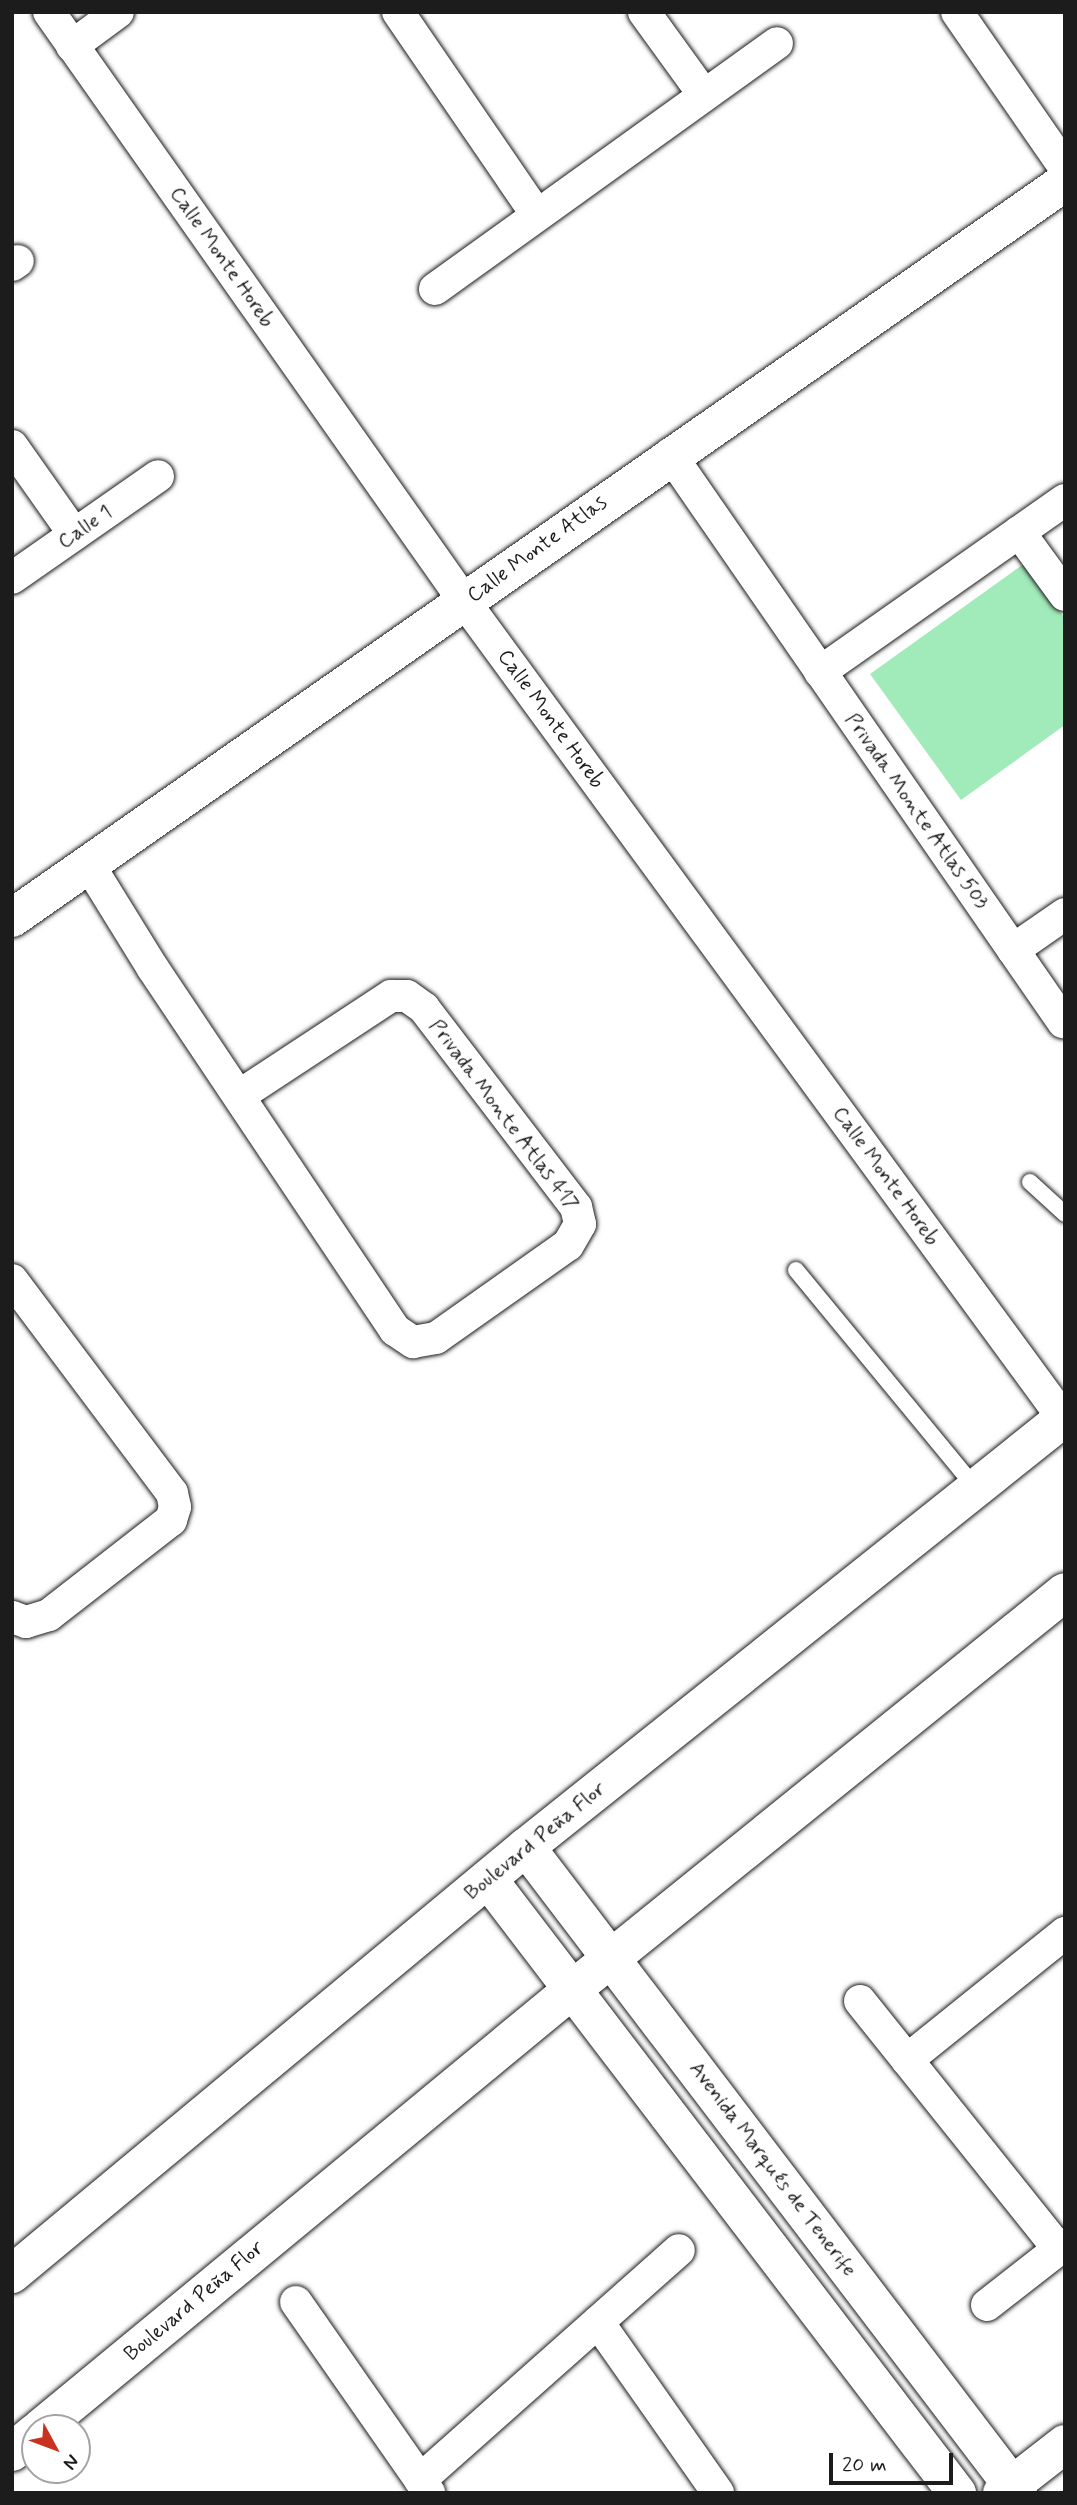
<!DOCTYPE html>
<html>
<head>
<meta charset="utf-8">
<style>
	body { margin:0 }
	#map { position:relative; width:1077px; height:2505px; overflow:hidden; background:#fff; font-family:Mynerve,sans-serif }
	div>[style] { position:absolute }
	.green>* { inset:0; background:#a1eab9 }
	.roads { filter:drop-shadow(0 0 2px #1c1c1c) drop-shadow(0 0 2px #1c1c1c) }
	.service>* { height:16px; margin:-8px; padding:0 8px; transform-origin:8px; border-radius:8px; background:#fff }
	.minor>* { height:32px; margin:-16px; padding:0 16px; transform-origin:16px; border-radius:16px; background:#fff }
	.tertiary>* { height:38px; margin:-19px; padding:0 19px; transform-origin:19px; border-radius:19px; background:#fff }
	.secondary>* { height:38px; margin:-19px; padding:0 19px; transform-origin:19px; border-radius:19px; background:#fff }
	span { translate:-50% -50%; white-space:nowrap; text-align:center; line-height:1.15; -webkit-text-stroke:6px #fff; paint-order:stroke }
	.street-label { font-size:21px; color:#1c1c1c }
	.frame { position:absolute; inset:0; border:14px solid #1c1c1c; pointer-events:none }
	.north { position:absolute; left:21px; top:2414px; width:70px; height:70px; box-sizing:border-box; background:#fff; border:2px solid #a4a4a4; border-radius:50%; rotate:131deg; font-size:19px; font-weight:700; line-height:28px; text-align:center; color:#1c1c1c }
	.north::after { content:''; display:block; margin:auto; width:24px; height:32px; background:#c8321e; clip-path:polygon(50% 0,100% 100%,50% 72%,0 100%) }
	.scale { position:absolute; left:829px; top:2453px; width:124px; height:32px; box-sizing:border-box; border:4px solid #1c1c1c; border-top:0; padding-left:9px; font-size:21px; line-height:24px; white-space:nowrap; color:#1c1c1c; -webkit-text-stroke:5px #fff; paint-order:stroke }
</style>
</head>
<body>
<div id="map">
	<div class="green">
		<div style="clip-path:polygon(1025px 563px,1065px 619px,1065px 725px,961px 800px,870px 674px)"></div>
	</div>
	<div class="roads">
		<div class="service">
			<div style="left:1030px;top:1182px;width:47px;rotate:42.4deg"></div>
			<div style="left:796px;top:1270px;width:283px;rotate:50.5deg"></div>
		</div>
		<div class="minor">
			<div style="left:49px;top:12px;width:721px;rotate:54.83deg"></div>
			<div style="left:464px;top:601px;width:1013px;rotate:53.75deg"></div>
			<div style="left:398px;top:12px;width:246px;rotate:55.6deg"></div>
			<div style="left:644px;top:12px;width:102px;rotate:54.1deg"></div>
			<div style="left:957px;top:12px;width:190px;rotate:55.3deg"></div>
			<div style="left:72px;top:46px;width:57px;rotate:-36.5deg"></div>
			<div style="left:12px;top:265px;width:7px;rotate:-34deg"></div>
			<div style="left:435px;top:289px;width:421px;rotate:-35.7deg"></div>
			<div style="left:12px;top:446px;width:108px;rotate:54.8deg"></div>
			<div style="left:670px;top:454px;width:691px;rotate:55.32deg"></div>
			<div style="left:1019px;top:532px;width:78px;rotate:53.9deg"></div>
			<div style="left:12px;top:578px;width:178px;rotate:-34.9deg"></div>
			<div style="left:820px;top:672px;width:299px;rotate:-35.1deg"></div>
			<div style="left:89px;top:865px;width:120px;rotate:58.3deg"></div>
			<div style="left:152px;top:967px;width:437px;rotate:56.2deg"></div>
			<div style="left:395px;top:1330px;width:22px;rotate:34deg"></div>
			<div style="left:413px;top:1342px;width:23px;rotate:-10deg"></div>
			<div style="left:436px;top:1338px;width:161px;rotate:-35.2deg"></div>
			<div style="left:568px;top:1245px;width:24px;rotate:-60deg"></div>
			<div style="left:580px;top:1224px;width:17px;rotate:-103deg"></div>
			<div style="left:576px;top:1207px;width:250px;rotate:-127.4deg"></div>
			<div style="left:424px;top:1008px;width:21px;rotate:-145deg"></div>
			<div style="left:407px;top:996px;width:16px;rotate:180deg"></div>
			<div style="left:391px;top:996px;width:181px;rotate:146.7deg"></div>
			<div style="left:1013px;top:950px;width:63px;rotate:-34.7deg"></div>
			<div style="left:12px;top:1280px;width:266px;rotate:53.1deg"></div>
			<div style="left:172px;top:1493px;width:14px;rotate:78deg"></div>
			<div style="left:175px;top:1507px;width:14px;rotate:107deg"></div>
			<div style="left:171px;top:1520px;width:155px;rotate:142.1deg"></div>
			<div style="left:49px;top:1615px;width:24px;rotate:163deg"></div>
			<div style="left:26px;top:1622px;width:15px;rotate:-160deg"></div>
			<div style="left:860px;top:2001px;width:318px;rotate:51.3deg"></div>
			<div style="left:907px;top:2060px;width:203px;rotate:-38.8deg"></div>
			<div style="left:296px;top:2302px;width:233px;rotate:55.1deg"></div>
			<div style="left:987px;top:2305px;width:99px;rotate:-38deg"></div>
			<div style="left:598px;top:2322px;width:209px;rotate:54.9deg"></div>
			<div style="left:420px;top:2480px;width:346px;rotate:-41.6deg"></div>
		</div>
		<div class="tertiary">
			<div style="left:12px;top:918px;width:1285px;rotate:-34.95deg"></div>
			<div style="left:526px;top:1847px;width:812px;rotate:52.71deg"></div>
			<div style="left:488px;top:1879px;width:773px;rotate:52.63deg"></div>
			<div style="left:1002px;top:2493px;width:80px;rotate:-37.9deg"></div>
		</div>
		<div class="secondary">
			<div style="left:12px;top:2274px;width:668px;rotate:-39.72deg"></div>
			<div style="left:526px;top:1847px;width:690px;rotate:-38.58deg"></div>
			<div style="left:41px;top:2428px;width:690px;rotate:-39.53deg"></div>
			<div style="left:573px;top:1989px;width:632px;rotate:-38.9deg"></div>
			<div style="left:12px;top:2452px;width:30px;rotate:-40deg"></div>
		</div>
	</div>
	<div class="street-label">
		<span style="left:222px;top:257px;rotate:55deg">Calle Monte Horeb</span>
		<span style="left:85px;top:527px;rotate:-35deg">Calle 1</span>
		<span style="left:537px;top:549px;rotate:-36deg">Calle Monte Atlas</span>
		<span style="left:551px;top:719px;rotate:54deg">Calle Monte Horeb</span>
		<span style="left:917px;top:811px;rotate:55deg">Privada Monte Atlas 503</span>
		<span style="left:504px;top:1115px;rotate:53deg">Privada Monte Atlas 417</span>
		<span style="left:886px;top:1176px;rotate:54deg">Calle Monte Horeb</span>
		<span style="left:535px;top:1841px;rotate:-39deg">Boulevard Peña Flor</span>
		<span style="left:773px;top:2169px;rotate:53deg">Avenida Marqués de Tenerife</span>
		<span style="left:194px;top:2301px;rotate:-40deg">Boulevard Peña Flor</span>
	</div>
	<div class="frame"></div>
	<div class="north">N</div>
	<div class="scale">20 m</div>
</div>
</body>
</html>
